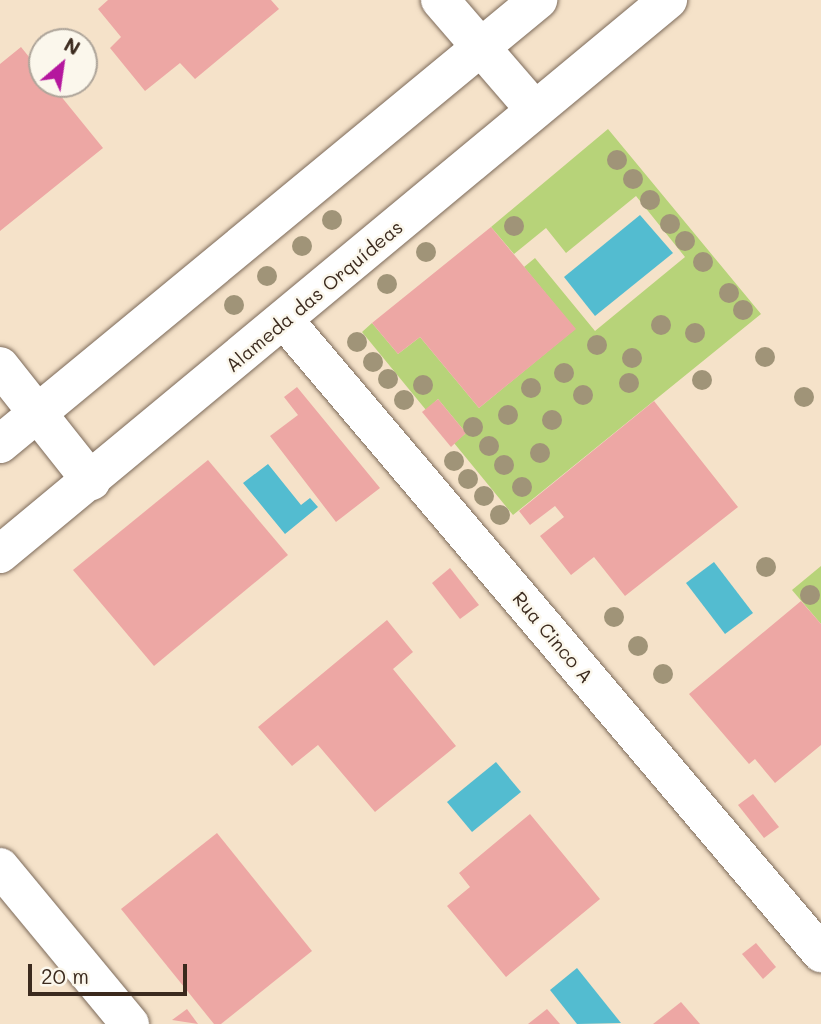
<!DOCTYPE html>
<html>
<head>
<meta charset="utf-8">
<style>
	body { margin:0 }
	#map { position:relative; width:821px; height:1024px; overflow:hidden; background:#f5e2c9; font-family:Mali,sans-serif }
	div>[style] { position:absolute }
	.green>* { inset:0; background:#b7d379 }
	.water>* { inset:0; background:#53bcd0 }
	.building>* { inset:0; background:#eda7a4 }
	.roads { filter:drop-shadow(0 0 2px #7c6a5a) drop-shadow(0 0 2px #7c6a5a) }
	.minor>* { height:38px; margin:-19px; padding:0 19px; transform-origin:19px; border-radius:19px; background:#fff }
	.trees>* { width:20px; height:20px; margin:-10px; border-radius:50%; background:#a09478 }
	span { translate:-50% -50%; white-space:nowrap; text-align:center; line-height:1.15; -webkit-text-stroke:5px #fbf7ec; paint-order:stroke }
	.street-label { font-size:19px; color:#3b2a1e }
	.north { position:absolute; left:28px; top:28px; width:70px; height:70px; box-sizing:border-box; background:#fbf7ec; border:2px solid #aea59a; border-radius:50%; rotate:29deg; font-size:19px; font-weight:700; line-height:28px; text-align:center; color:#3b2a1e }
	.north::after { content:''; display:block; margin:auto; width:24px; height:32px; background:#b5179e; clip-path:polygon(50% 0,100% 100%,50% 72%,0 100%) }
	.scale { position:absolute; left:28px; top:964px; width:159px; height:32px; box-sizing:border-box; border:4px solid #3b2a1e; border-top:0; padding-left:9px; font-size:21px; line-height:24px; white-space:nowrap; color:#3b2a1e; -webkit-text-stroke:5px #fbf7ec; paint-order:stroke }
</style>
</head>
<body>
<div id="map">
	<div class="green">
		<div style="clip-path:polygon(608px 129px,761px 314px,513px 515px,454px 443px,466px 433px,438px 399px,426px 410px,362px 332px,372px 323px,398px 354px,420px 337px,479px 408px,575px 329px,524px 267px,535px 258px,595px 331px,685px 257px,636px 196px,566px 253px,546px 228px,514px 254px,491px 227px)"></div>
		<div style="clip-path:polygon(821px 566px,821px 624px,792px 590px)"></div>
	</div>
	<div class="water">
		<div style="clip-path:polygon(640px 215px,673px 253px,595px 316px,564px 277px)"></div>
		<div style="clip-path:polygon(268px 464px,301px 505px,310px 498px,318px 507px,285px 534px,243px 483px)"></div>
		<div style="clip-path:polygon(714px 562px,753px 613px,725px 634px,686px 583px)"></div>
		<div style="clip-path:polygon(496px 762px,521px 792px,472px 832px,447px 802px)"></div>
		<div style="clip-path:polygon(577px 968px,621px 1023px,577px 1024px,550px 990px)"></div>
	</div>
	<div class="building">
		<div style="clip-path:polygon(108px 0,271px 0,279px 9px,195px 79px,180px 63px,145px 91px,110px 48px,121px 37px,98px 9px)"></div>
		<div style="clip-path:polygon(21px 47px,42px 73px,42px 84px,51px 84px,103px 148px,0 231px,0 64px)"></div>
		<div style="clip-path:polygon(491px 227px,576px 329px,479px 408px,420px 337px,398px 354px,372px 323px)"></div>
		<div style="clip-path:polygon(297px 387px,380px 488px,336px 522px,270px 436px,298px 415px,284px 397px)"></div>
		<div style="clip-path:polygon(438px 399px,466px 433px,451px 447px,422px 412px)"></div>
		<div style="clip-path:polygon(654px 401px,738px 507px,625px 596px,594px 557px,571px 575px,540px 536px,564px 517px,555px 506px,530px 525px,519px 511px)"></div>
		<div style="clip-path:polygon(208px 460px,288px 555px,154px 666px,73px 570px)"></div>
		<div style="clip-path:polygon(450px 568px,479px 605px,460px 619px,432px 583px)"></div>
		<div style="clip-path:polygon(801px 601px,821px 624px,821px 745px,775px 783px,755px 759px,749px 764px,689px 694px)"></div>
		<div style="clip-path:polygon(387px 620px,413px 652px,393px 669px,456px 746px,375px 812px,318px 745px,292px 766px,258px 727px)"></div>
		<div style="clip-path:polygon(753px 794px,779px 827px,764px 838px,738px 805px)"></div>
		<div style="clip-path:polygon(530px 814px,600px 899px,506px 977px,447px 906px,470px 887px,459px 873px)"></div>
		<div style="clip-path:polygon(217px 833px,312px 951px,221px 1024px,214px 1024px,121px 909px)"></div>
		<div style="clip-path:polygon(756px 943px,776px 967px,763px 979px,742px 954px)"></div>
		<div style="clip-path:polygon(681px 1002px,700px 1024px,653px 1024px)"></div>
		<div style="clip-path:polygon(187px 1009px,198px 1024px,172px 1020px)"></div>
		<div style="clip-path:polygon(547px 1009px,560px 1024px,528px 1024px)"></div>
	</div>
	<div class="roads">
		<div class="minor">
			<div style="left:440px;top:0;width:144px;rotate:49.2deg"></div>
			<div style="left:285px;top:321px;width:829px;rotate:49.7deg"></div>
			<div style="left:0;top:366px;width:147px;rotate:51.6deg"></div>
			<div style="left:0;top:444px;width:698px;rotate:-39.53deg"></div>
			<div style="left:0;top:554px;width:868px;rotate:-39.67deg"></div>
			<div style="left:0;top:867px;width:204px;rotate:50.4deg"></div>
		</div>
	</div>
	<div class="trees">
		<div style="left:617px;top:160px"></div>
		<div style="left:633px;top:179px"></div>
		<div style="left:650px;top:200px"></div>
		<div style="left:332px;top:220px"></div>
		<div style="left:670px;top:224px"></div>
		<div style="left:514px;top:226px"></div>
		<div style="left:685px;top:241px"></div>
		<div style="left:302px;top:246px"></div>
		<div style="left:426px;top:252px"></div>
		<div style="left:703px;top:262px"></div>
		<div style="left:267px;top:276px"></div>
		<div style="left:387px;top:284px"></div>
		<div style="left:729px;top:293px"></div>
		<div style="left:234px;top:305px"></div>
		<div style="left:743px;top:310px"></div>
		<div style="left:661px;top:325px"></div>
		<div style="left:695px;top:333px"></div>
		<div style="left:357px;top:342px"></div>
		<div style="left:597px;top:345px"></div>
		<div style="left:765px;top:357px"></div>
		<div style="left:632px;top:358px"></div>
		<div style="left:373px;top:362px"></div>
		<div style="left:564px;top:373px"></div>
		<div style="left:388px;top:379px"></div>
		<div style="left:702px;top:380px"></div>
		<div style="left:629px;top:383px"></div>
		<div style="left:423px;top:385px"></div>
		<div style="left:531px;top:388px"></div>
		<div style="left:583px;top:395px"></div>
		<div style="left:804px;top:397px"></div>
		<div style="left:404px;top:400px"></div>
		<div style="left:508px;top:415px"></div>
		<div style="left:552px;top:420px"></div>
		<div style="left:473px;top:427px"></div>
		<div style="left:489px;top:446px"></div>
		<div style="left:540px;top:453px"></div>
		<div style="left:454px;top:461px"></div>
		<div style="left:504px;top:465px"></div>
		<div style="left:468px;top:479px"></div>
		<div style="left:522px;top:487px"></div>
		<div style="left:484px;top:496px"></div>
		<div style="left:500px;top:515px"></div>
		<div style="left:766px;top:567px"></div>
		<div style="left:810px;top:595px"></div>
		<div style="left:614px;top:617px"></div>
		<div style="left:638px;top:646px"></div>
		<div style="left:663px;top:674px"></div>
	</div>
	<div class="street-label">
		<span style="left:314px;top:296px;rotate:-40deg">Alameda das Orquídeas</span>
		<span style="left:553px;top:637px;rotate:50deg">Rua Cinco A</span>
	</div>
	<div class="north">N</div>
	<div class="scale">20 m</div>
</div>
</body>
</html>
